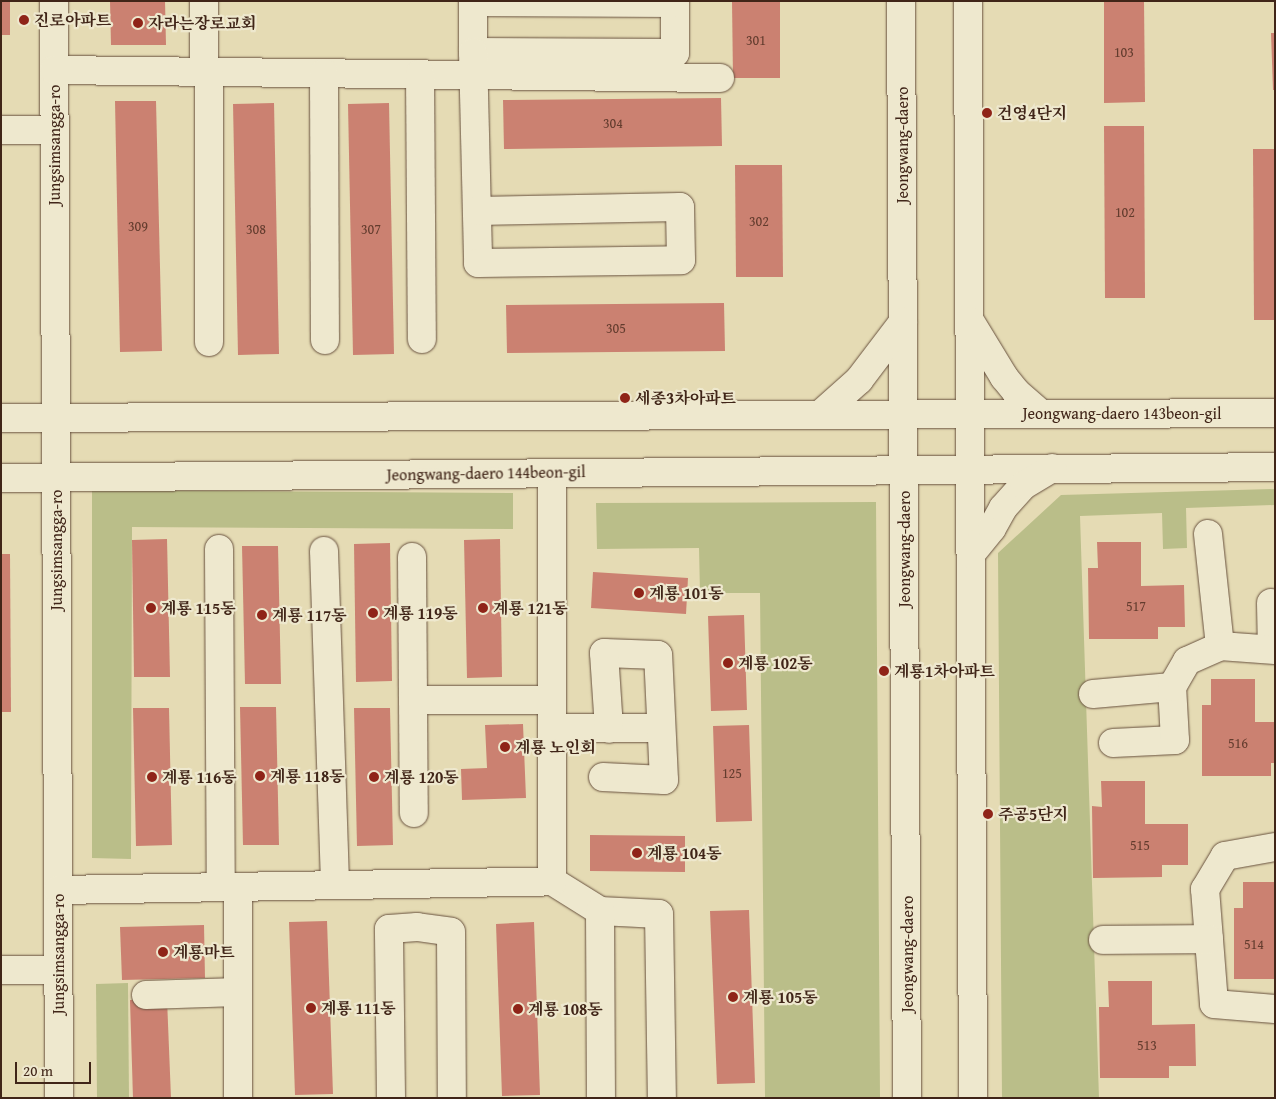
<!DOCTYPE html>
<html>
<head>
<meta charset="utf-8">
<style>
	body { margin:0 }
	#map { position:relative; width:1276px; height:1099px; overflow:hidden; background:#e5dbb4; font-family:"Gentium Book Plus","Noto Serif KR",serif }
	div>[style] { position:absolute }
	.green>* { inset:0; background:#babe89 }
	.building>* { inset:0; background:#cb8171 }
	.roads { filter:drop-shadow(0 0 1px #69523f) drop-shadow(0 0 1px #69523f) }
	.minor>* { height:28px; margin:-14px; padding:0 14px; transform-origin:14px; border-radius:14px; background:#eee8ce }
	.dots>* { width:14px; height:14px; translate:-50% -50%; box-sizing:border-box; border:2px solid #eee8ce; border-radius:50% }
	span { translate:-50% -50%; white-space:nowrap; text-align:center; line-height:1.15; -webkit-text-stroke:4.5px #eee8ce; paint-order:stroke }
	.number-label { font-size:14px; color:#633c2e }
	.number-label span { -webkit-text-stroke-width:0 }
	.poi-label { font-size:16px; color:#402518; font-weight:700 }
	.left { translate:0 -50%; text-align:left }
	.street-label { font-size:16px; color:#402518 }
	.frame { position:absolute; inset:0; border:2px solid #402518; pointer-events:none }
	.scale { position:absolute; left:15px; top:1062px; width:76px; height:22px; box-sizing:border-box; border:2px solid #402518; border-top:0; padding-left:6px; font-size:15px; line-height:18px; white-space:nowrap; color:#402518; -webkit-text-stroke:4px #eee8ce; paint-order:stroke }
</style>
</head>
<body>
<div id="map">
	<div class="green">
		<div style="clip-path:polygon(1275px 489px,1275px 505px,1186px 508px,1187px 548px,1163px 549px,1162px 513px,1080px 516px,1099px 1098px,1002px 1098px,998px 553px,1061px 495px)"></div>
		<div style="clip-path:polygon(92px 490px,513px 493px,513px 529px,132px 527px,131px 859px,92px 858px)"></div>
		<div style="clip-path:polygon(876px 502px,880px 1098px,765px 1098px,760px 593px,700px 593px,699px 548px,597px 549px,596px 503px)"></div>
		<div style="clip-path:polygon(128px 983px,129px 1098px,97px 1098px,96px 984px)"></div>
	</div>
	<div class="building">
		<div style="clip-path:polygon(1px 1px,10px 1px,10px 35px,1px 35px)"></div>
		<div style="clip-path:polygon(110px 1px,165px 1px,166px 45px,111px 45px)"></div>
		<div style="clip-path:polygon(732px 1px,780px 1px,780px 78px,733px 78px)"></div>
		<div style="clip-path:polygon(1104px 1px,1144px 1px,1145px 102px,1104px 103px)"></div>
		<div style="clip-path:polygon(1271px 33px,1275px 33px,1275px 90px,1273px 90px)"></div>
		<div style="clip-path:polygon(721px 98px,722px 146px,504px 149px,503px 100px)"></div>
		<div style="clip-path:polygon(115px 101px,156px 101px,162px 351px,120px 352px)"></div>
		<div style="clip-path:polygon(274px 103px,279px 354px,238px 355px,233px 104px)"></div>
		<div style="clip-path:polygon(389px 103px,394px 354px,353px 355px,348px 104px)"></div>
		<div style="clip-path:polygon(1104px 126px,1144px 126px,1145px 298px,1105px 298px)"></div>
		<div style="clip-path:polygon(1253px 149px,1275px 149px,1275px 320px,1254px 320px)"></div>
		<div style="clip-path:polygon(735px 165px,782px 165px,783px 277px,736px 277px)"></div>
		<div style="clip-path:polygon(724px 303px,725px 351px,507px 353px,506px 305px)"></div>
		<div style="clip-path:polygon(167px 539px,170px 677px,134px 677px,132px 540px)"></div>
		<div style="clip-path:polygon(500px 539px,502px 677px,467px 678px,464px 540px)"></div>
		<div style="clip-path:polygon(1097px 542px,1141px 542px,1141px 586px,1184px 585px,1185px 627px,1158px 627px,1158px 639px,1089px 639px,1088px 568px,1098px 568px)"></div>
		<div style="clip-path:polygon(390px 543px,392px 681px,356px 682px,354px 544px)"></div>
		<div style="clip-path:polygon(242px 546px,278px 546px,281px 684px,245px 684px)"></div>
		<div style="clip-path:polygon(1px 554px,10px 554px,11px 712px,1px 712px)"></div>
		<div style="clip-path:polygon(593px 572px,688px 578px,686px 614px,591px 608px)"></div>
		<div style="clip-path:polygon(744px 615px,747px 710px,711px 711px,708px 616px)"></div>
		<div style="clip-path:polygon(1211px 679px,1255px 679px,1255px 722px,1275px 722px,1275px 763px,1271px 763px,1271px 776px,1202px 776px,1202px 705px,1211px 705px)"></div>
		<div style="clip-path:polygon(240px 707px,276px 707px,279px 845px,243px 845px)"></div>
		<div style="clip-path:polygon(133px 708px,169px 708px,172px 845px,136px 846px)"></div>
		<div style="clip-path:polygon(354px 708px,390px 708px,393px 845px,357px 846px)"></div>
		<div style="clip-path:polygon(523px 724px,526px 798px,462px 800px,461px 769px,487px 768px,485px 725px)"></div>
		<div style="clip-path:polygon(749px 725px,752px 821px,716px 822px,713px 726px)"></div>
		<div style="clip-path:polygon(1101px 781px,1145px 781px,1145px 824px,1188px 824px,1188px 865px,1162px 865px,1162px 877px,1093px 878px,1092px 806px,1102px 807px)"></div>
		<div style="clip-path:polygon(590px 835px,685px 836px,685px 872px,590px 871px)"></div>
		<div style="clip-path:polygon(1243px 882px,1275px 882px,1275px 979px,1234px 979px,1234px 908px,1243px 908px)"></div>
		<div style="clip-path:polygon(749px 910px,755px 1083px,717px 1084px,710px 911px)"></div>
		<div style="clip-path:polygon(327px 921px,333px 1094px,295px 1095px,289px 922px)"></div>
		<div style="clip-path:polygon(534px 922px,540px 1095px,502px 1096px,496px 924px)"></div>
		<div style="clip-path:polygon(204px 925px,205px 978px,122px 980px,120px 927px)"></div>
		<div style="clip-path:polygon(1108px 981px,1152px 981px,1152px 1025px,1195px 1024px,1196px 1066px,1169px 1066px,1169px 1078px,1100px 1078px,1099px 1007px,1109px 1007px)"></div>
		<div style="clip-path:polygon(167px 999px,171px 1098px,133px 1098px,130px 1000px)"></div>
	</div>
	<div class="roads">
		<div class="minor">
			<div style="left:54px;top:1px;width:1097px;rotate:89.74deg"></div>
			<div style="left:901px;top:1px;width:1097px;rotate:89.69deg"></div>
			<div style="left:968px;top:1px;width:1097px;rotate:89.74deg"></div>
			<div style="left:473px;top:52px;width:202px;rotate:0.3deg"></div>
			<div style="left:675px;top:53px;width:50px;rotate:-90deg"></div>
			<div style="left:675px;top:3px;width:202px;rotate:-179.7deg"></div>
			<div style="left:473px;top:2px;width:50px;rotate:90deg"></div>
			<div style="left:473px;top:52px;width:211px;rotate:88.6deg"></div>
			<div style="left:478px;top:263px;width:203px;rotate:-0.8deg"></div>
			<div style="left:681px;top:260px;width:53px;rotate:-91.1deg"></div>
			<div style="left:680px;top:207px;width:203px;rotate:178.9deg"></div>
			<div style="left:54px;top:70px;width:666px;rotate:0.69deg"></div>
			<div style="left:204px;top:71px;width:70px;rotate:-90deg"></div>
			<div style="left:209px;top:72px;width:270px;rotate:90deg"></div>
			<div style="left:324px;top:73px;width:267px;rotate:89.8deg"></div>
			<div style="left:420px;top:74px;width:265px;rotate:89.6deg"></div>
			<div style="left:1px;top:130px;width:53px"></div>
			<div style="left:970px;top:321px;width:66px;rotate:58.7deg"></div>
			<div style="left:1004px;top:377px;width:19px;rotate:51deg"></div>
			<div style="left:1016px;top:392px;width:32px;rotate:41deg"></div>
			<div style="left:822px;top:413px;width:50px;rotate:-41.7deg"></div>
			<div style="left:859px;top:380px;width:73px;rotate:-52.8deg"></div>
			<div style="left:1px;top:418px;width:1274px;rotate:-0.22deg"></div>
			<div style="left:1px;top:478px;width:1274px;rotate:-0.49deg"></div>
			<div style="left:1208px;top:534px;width:113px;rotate:83.9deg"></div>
			<div style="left:219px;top:549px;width:338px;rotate:89.7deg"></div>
			<div style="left:324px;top:551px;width:334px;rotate:88.1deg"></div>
			<div style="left:971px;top:554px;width:33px;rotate:-51deg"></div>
			<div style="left:992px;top:528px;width:23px;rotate:-61deg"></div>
			<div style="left:1003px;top:508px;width:31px;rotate:-48deg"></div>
			<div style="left:1024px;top:485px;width:33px;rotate:-31deg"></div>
			<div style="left:412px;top:557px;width:256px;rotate:89.6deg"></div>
			<div style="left:1271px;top:603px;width:46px;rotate:88.8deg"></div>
			<div style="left:1093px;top:694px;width:79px;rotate:-5.1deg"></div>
			<div style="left:413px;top:700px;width:139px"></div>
			<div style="left:552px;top:728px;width:109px"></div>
			<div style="left:1113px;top:743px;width:62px;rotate:-2.8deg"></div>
			<div style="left:1175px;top:740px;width:53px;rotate:-93.2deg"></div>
			<div style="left:1172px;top:687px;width:30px;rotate:-60deg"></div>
			<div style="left:1187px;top:661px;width:36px;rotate:-24deg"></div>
			<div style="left:1220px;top:646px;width:55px;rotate:4.2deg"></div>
			<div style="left:603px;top:777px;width:61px;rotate:2.8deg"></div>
			<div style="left:664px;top:780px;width:125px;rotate:-92.7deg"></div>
			<div style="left:658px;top:655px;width:54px;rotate:-177.9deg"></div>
			<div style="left:604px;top:653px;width:76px;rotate:86.2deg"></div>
			<div style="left:1275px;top:847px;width:51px;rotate:169.8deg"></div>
			<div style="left:1225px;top:856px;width:39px;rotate:121deg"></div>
			<div style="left:1205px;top:889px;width:115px;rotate:85.5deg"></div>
			<div style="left:1214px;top:1004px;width:61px;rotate:4.7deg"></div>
			<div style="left:552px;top:881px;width:57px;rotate:32deg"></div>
			<div style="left:600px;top:911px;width:59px;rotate:2.9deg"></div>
			<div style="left:659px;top:914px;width:184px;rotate:89.1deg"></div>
			<div style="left:238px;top:887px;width:211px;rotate:90deg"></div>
			<div style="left:58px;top:890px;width:494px;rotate:-1deg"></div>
			<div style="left:552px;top:881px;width:408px;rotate:-90deg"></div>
			<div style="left:600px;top:911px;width:187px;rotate:89.7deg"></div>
			<div style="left:1103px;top:940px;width:106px;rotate:-0.5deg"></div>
			<div style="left:1px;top:970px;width:57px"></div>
			<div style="left:146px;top:995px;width:92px;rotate:-1.9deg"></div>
			<div style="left:391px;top:1098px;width:169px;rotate:-90.7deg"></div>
			<div style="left:389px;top:929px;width:28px;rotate:-4deg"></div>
			<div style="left:417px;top:927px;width:34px;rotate:8deg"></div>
			<div style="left:451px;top:932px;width:166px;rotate:89.7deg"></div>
		</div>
	</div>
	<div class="dots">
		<div style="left:24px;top:20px;background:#8f2418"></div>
		<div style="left:138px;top:23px;background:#8f2418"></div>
		<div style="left:987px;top:113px;background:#8f2418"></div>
		<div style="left:625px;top:398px;background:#8f2418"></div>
		<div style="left:639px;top:593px;background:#8f2418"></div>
		<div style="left:151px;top:608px;background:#8f2418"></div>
		<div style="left:483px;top:608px;background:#8f2418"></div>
		<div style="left:373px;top:613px;background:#8f2418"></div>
		<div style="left:262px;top:615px;background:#8f2418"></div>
		<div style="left:728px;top:663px;background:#8f2418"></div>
		<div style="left:884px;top:671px;background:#8f2418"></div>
		<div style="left:505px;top:747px;background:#8f2418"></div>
		<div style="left:260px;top:776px;background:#8f2418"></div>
		<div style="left:152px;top:777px;background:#8f2418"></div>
		<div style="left:374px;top:777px;background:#8f2418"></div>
		<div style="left:988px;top:814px;background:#8f2418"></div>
		<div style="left:637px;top:853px;background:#8f2418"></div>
		<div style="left:163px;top:952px;background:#8f2418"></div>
		<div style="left:733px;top:997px;background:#8f2418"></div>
		<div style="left:311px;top:1008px;background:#8f2418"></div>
		<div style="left:518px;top:1009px;background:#8f2418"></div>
	</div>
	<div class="number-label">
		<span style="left:756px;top:40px">301</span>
		<span style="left:1124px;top:52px">103</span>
		<span style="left:613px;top:123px">304</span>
		<span style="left:1125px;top:212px">102</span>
		<span style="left:759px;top:221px">302</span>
		<span style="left:138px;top:226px">309</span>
		<span style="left:256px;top:229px">308</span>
		<span style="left:371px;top:229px">307</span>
		<span style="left:616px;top:328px">305</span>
		<span style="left:1136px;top:606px">517</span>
		<span style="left:1238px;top:743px">516</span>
		<span style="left:732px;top:773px">125</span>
		<span style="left:1140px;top:845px">515</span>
		<span style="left:1254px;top:944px">514</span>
		<span style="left:1147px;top:1045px">513</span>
	</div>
	<div class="poi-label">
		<span class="left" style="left:34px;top:20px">진로아파트</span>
		<span class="left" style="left:148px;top:23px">자라는장로교회</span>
		<span class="left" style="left:997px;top:113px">건영4단지</span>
		<span class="left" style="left:635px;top:398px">세종3차아파트</span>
		<span class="left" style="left:649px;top:593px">계룡 101동</span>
		<span class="left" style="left:161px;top:608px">계룡 115동</span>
		<span class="left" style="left:493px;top:608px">계룡 121동</span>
		<span class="left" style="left:383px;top:613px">계룡 119동</span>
		<span class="left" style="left:272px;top:615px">계룡 117동</span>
		<span class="left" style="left:738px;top:663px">계룡 102동</span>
		<span class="left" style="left:894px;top:671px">계룡1차아파트</span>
		<span class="left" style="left:515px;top:747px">계룡 노인회</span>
		<span class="left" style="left:270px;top:776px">계룡 118동</span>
		<span class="left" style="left:162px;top:777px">계룡 116동</span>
		<span class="left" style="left:384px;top:777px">계룡 120동</span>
		<span class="left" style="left:998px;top:814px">주공5단지</span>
		<span class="left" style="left:647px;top:853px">계룡 104동</span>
		<span class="left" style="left:173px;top:952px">계룡마트</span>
		<span class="left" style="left:743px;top:997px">계룡 105동</span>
		<span class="left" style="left:321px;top:1008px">계룡 111동</span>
		<span class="left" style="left:528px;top:1009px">계룡 108동</span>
	</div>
	<div class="street-label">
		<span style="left:54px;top:145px;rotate:-90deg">Jungsimsangga-ro</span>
		<span style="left:902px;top:145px;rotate:-90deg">Jeongwang-daero</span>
		<span style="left:1122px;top:413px">Jeongwang-daero 143beon-gil</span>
		<span style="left:486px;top:473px;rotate:-1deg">Jeongwang-daero 144beon-gil</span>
		<span style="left:904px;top:549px;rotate:-90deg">Jeongwang-daero</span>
		<span style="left:56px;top:550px;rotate:-90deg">Jungsimsangga-ro</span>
		<span style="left:58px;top:954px;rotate:-90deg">Jungsimsangga-ro</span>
		<span style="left:907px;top:954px;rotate:-90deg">Jeongwang-daero</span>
	</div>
	<div class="frame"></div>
	<div class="scale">20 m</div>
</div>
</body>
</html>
